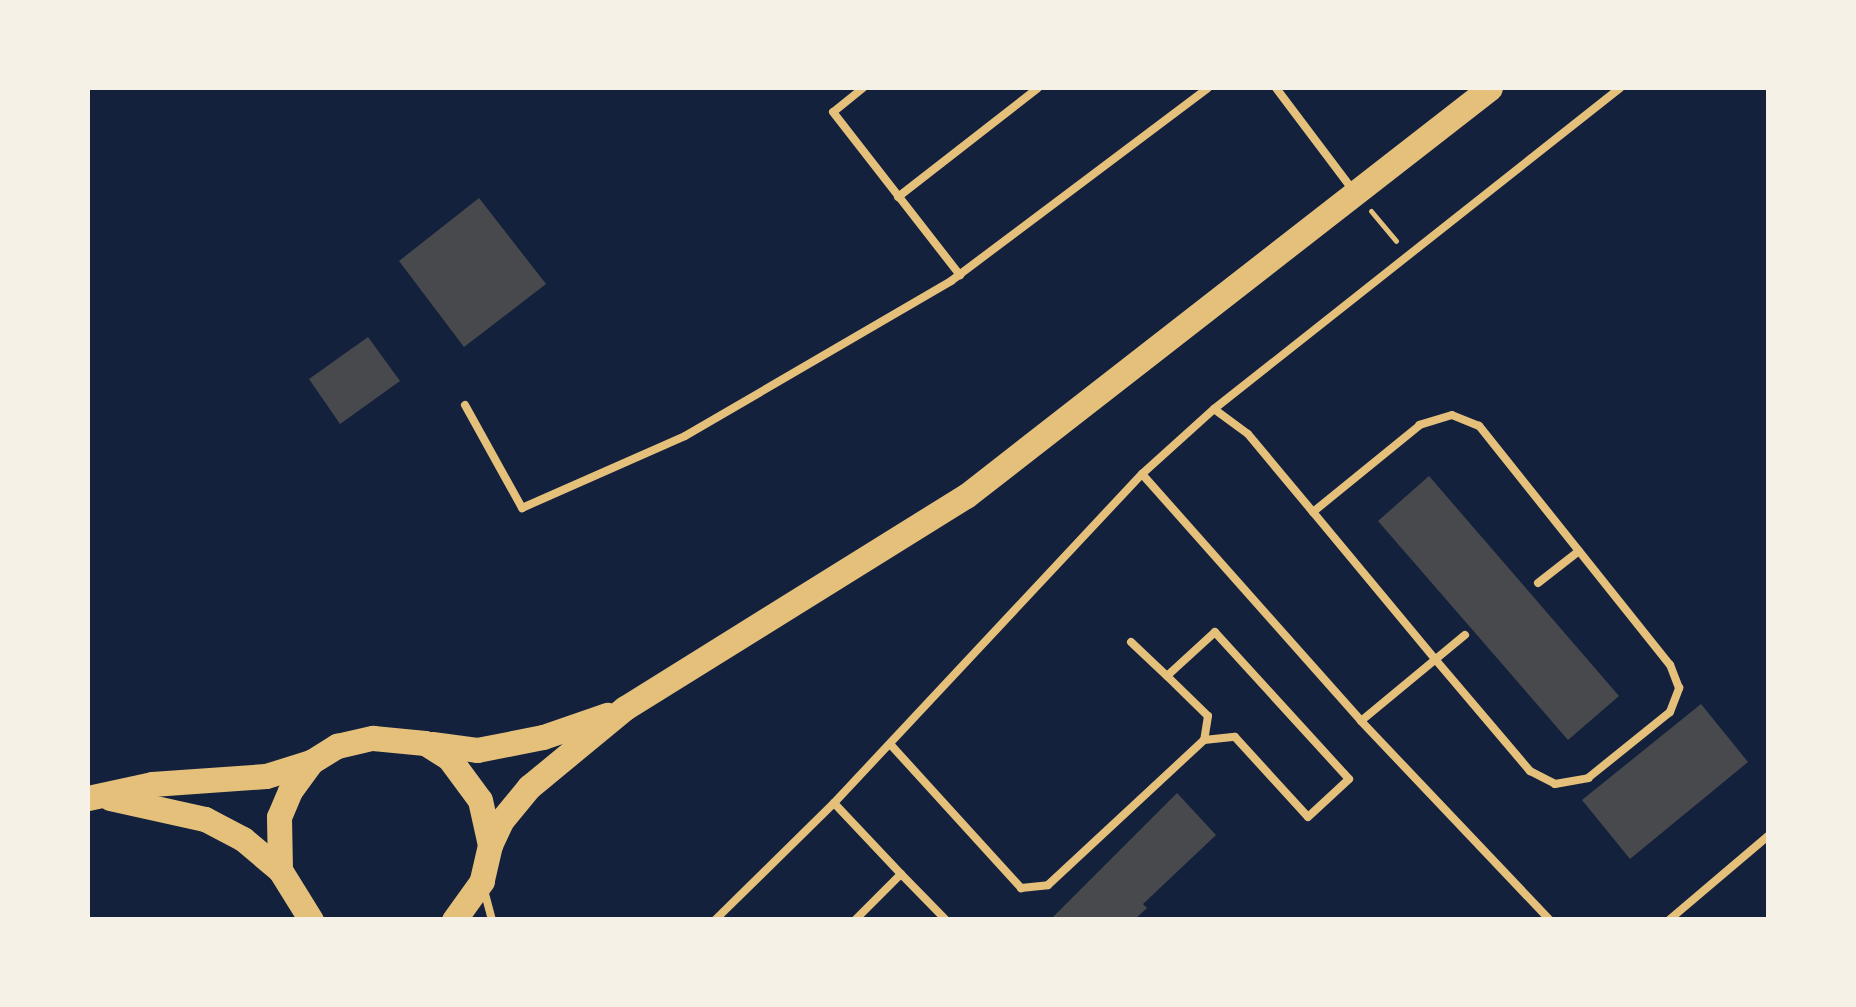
<!DOCTYPE html>
<html>
<head>
<meta charset="utf-8">
<style>
	body { margin:0 }
	#map { position:relative; width:1856px; height:1007px; overflow:hidden; background:#14213d; font-family:"Public Sans",sans-serif }
	div>[style] { position:absolute }
	.building>* { inset:0; background:#48494c }
	.path>* { height:5px; margin:-2.5px; padding:0 2.5px; transform-origin:2.5px; border-radius:2.5px; background:#e5c07b }
	.service>* { height:8px; margin:-4px; padding:0 4px; transform-origin:4px; border-radius:4px; background:#e5c07b }
	.primary>* { height:25px; margin:-12.5px; padding:0 12.5px; transform-origin:12.5px; border-radius:12.5px; background:#e5c07b }
	span { translate:-50% -50%; white-space:nowrap; text-align:center; line-height:1.15; -webkit-text-stroke:9px #f6f1e7; paint-order:stroke }
	.frame { position:absolute; inset:0; border:90px solid #f6f1e7; pointer-events:none }
</style>
</head>
<body>
<div id="map">
	<div class="building">
		<div style="clip-path:polygon(479px 198px,546px 284px,464px 347px,399px 261px)"></div>
		<div style="clip-path:polygon(368px 337px,400px 381px,340px 424px,309px 379px)"></div>
		<div style="clip-path:polygon(1429px 476px,1619px 696px,1568px 740px,1378px 521px)"></div>
		<div style="clip-path:polygon(1701px 704px,1748px 762px,1630px 859px,1582px 800px)"></div>
		<div style="clip-path:polygon(1177px 793px,1216px 835px,1143px 904px,1147px 908px,1134px 920px,1050px 920px)"></div>
	</div>
	<div class="path">
		<div style="left:1371px;top:211px;width:39px;rotate:50deg"></div>
	</div>
	<div class="service">
		<div style="left:863px;top:88px;width:38px;rotate:141deg"></div>
		<div style="left:833px;top:112px;width:207px;rotate:52.1deg"></div>
		<div style="left:1276px;top:88px;width:128px;rotate:53deg"></div>
		<div style="left:898px;top:197px;width:177px;rotate:-37.9deg"></div>
		<div style="left:465px;top:405px;width:118px;rotate:61deg"></div>
		<div style="left:522px;top:508px;width:178px;rotate:-23.8deg"></div>
		<div style="left:685px;top:436px;width:308px;rotate:-30.2deg"></div>
		<div style="left:951px;top:281px;width:321px;rotate:-36.9deg"></div>
		<div style="left:1214px;top:409px;width:42px;rotate:36.3deg"></div>
		<div style="left:1248px;top:434px;width:102px;rotate:50.2deg"></div>
		<div style="left:1313px;top:512px;width:191px;rotate:50.3deg"></div>
		<div style="left:1435px;top:659px;width:147px;rotate:49.7deg"></div>
		<div style="left:1530px;top:771px;width:28px;rotate:27deg"></div>
		<div style="left:1555px;top:784px;width:34px;rotate:-10deg"></div>
		<div style="left:1588px;top:778px;width:105px;rotate:-38.8deg"></div>
		<div style="left:1670px;top:712px;width:26px;rotate:-69deg"></div>
		<div style="left:1679px;top:688px;width:25px;rotate:-111deg"></div>
		<div style="left:1670px;top:665px;width:306px;rotate:-128.6deg"></div>
		<div style="left:1479px;top:426px;width:29px;rotate:-158deg"></div>
		<div style="left:1452px;top:415px;width:34px;rotate:163deg"></div>
		<div style="left:1420px;top:425px;width:138px;rotate:140.9deg"></div>
		<div style="left:1142px;top:474px;width:330px;rotate:48.4deg"></div>
		<div style="left:1361px;top:721px;width:274px;rotate:46.5deg"></div>
		<div style="left:1538px;top:583px;width:52px;rotate:-38deg"></div>
		<div style="left:1131px;top:642px;width:50px;rotate:43.4deg"></div>
		<div style="left:1361px;top:721px;width:135px;rotate:-39.6deg"></div>
		<div style="left:890px;top:744px;width:195px;rotate:47.7deg"></div>
		<div style="left:1021px;top:888px;width:27px;rotate:-6deg"></div>
		<div style="left:1048px;top:885px;width:213px;rotate:-42.9deg"></div>
		<div style="left:1204px;top:740px;width:31px;rotate:-6deg"></div>
		<div style="left:1235px;top:737px;width:108px;rotate:47.6deg"></div>
		<div style="left:1308px;top:817px;width:56px;rotate:-42.8deg"></div>
		<div style="left:1349px;top:779px;width:199px;rotate:-132.4deg"></div>
		<div style="left:1215px;top:632px;width:65px;rotate:137.5deg"></div>
		<div style="left:1167px;top:676px;width:57px;rotate:44.3deg"></div>
		<div style="left:1208px;top:716px;width:24px;rotate:99deg"></div>
		<div style="left:834px;top:803px;width:98px;rotate:46.7deg"></div>
		<div style="left:901px;top:874px;width:65px;rotate:135deg"></div>
		<div style="left:901px;top:874px;width:64px;rotate:45.6deg"></div>
		<div style="left:484px;top:890px;width:31px;rotate:75deg"></div>
		<div style="left:715px;top:920px;width:167px;rotate:-44.5deg"></div>
		<div style="left:834px;top:803px;width:451px;rotate:-46.9deg"></div>
		<div style="left:1142px;top:474px;width:97px;rotate:-42.1deg"></div>
		<div style="left:1214px;top:409px;width:518px;rotate:-38.33deg"></div>
		<div style="left:1669px;top:920px;width:130px;rotate:-40.3deg"></div>
	</div>
	<div class="primary">
		<div style="left:432px;top:744px;width:45px;rotate:7.6deg"></div>
		<div style="left:477px;top:750px;width:67px;rotate:-11.1deg"></div>
		<div style="left:543px;top:737px;width:68px;rotate:-19deg"></div>
		<div style="left:88px;top:798px;width:66px;rotate:-12.3deg"></div>
		<div style="left:152px;top:784px;width:114px;rotate:-4deg"></div>
		<div style="left:266px;top:776px;width:47px;rotate:-17.3deg"></div>
		<div style="left:110px;top:798px;width:97px;rotate:12.5deg"></div>
		<div style="left:205px;top:819px;width:43px;rotate:27.8deg"></div>
		<div style="left:243px;top:839px;width:48px;rotate:40deg"></div>
		<div style="left:490px;top:845px;width:26px;rotate:-65deg"></div>
		<div style="left:501px;top:821px;width:44px;rotate:-50.5deg"></div>
		<div style="left:529px;top:787px;width:124px;rotate:-39.5deg"></div>
		<div style="left:625px;top:708px;width:402px;rotate:-31.9deg"></div>
		<div style="left:966px;top:496px;width:664px;rotate:-37.91deg"></div>
		<div style="left:311px;top:920px;width:59px;rotate:-121.8deg"></div>
		<div style="left:280px;top:870px;width:53px;rotate:-91.1deg"></div>
		<div style="left:279px;top:817px;width:28px;rotate:-67deg"></div>
		<div style="left:290px;top:791px;width:36px;rotate:-54deg"></div>
		<div style="left:311px;top:762px;width:31px;rotate:-32deg"></div>
		<div style="left:337px;top:746px;width:37px;rotate:-13deg"></div>
		<div style="left:373px;top:738px;width:52px;rotate:5.5deg"></div>
		<div style="left:425px;top:743px;width:28px;rotate:32deg"></div>
		<div style="left:449px;top:758px;width:52px;rotate:53.6deg"></div>
		<div style="left:480px;top:800px;width:46px;rotate:77.5deg"></div>
		<div style="left:490px;top:845px;width:37px;rotate:103deg"></div>
		<div style="left:482px;top:881px;width:48px;rotate:125.7deg"></div>
	</div>
	<div class="frame"></div>
</div>
</body>
</html>
